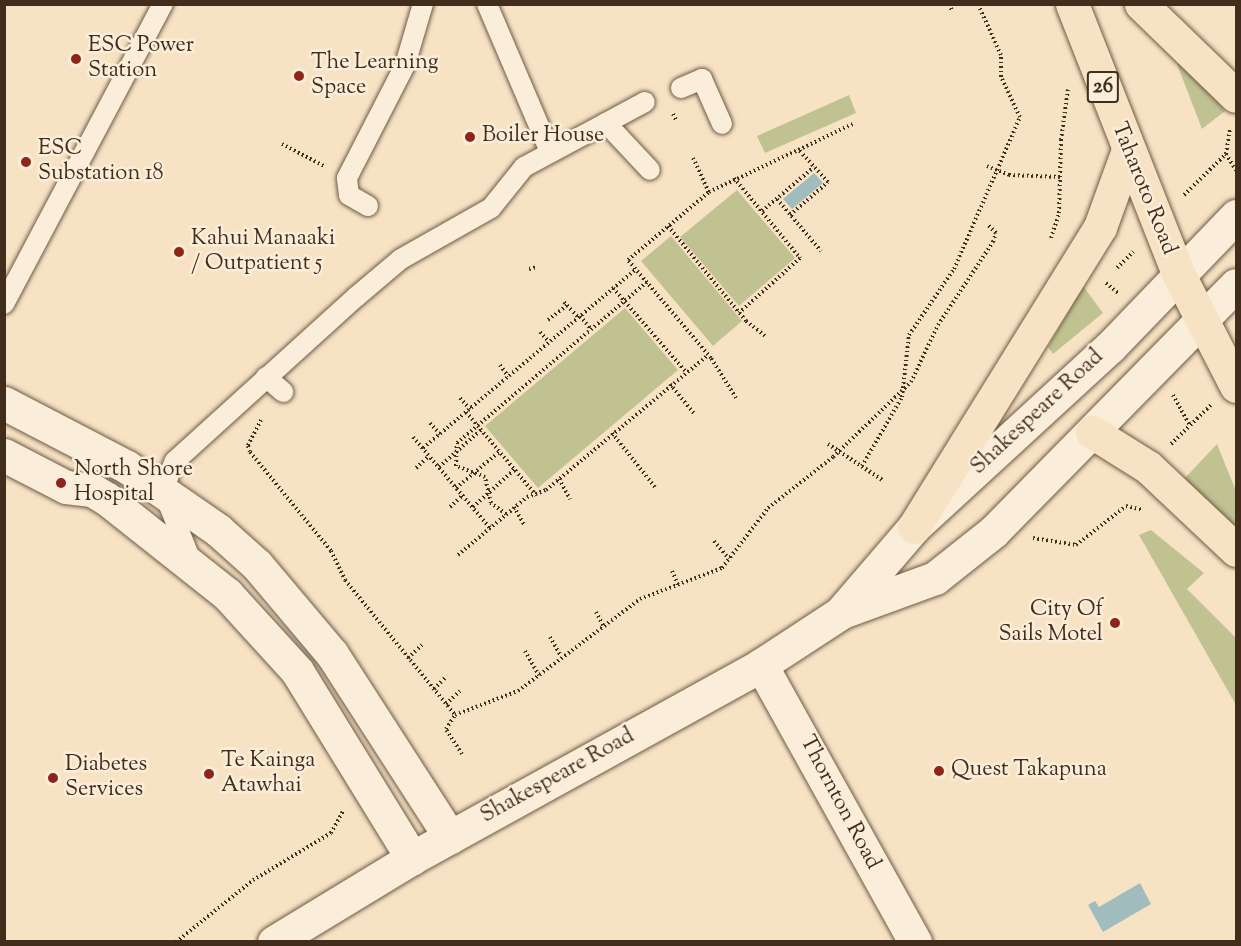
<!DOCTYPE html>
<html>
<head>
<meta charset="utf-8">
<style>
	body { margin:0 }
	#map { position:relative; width:1241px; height:946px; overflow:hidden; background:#f7e3c4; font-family:"Sorts Mill Goudy",serif }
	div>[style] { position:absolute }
	.green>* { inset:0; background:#c0c391 }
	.water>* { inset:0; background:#a1bcbd }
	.path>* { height:4px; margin-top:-2px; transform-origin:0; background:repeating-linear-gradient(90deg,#422d1c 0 1.5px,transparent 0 4.5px) }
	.roads { filter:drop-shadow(0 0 2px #6f5a46) drop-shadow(0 0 2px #6f5a46) }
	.lane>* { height:20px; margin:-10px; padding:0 10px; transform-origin:10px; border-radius:10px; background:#faedd9 }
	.street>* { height:33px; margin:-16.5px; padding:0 16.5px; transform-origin:16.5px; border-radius:16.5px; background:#faedd9 }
	.secondary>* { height:33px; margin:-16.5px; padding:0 16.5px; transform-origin:16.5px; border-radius:16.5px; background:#faedd9 }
	.primary>* { height:33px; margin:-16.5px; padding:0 16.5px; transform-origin:16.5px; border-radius:16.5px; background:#f7e3c4 }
	.dots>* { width:16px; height:16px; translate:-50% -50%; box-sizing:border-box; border:3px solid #faedd9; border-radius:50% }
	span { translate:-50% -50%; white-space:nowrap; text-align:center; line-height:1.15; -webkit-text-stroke:5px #faedd9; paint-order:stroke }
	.shield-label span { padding:2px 4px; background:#faedd9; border:2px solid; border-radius:4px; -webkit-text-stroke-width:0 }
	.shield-label { font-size:21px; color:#422d1c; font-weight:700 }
	.poi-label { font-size:22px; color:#422d1c }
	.left { translate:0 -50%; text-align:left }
	.right { translate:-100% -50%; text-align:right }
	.street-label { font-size:22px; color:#422d1c }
	.frame { position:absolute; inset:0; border:6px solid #422d1c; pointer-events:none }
</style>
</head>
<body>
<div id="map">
	<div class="green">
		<div style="clip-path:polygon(1182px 61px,1225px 111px,1202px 129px,1177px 64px)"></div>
		<div style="clip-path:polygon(849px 95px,856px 113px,765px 153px,757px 136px)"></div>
		<div style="clip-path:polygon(737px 190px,795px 258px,739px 306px,680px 237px)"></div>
		<div style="clip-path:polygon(671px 236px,742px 321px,713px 346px,641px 261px)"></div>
		<div style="clip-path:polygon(1083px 286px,1103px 313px,1053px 354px,1048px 347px)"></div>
		<div style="clip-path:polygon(625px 308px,678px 370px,538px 488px,485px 426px)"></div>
		<div style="clip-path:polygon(1217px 444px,1236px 491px,1236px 528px,1184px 479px)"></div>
		<div style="clip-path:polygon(1151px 530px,1204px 573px,1187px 589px,1236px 638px,1236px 705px,1139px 535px)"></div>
	</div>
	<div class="water">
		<div style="clip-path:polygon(814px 173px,823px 183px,792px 209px,783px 199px)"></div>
		<div style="clip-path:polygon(1140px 883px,1151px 904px,1103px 932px,1088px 905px,1095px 901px,1099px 907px)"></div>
	</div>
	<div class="path">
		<div style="left:949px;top:4px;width:8px;rotate:67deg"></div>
		<div style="left:673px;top:114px;width:7px;rotate:63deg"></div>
		<div style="left:282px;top:144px;width:47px;rotate:27.6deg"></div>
		<div style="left:1226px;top:154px;width:19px;rotate:58deg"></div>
		<div style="left:693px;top:158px;width:38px;rotate:65deg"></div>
		<div style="left:987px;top:166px;width:24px;rotate:22deg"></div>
		<div style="left:1009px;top:175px;width:51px;rotate:2.2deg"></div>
		<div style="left:734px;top:178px;width:104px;rotate:50.5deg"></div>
		<div style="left:800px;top:258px;width:82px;rotate:138deg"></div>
		<div style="left:1184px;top:195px;width:59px;rotate:-44.3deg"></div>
		<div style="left:1226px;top:154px;width:25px;rotate:-81deg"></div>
		<div style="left:777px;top:199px;width:68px;rotate:49.8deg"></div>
		<div style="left:762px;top:211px;width:68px;rotate:-40.2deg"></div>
		<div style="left:790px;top:215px;width:50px;rotate:-41deg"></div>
		<div style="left:828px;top:182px;width:45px;rotate:-132.3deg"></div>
		<div style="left:668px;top:226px;width:123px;rotate:50.6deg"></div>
		<div style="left:746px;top:321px;width:24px;rotate:38deg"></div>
		<div style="left:1051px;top:238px;width:26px;rotate:-72deg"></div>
		<div style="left:1059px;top:213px;width:73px;rotate:-88.4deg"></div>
		<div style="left:1061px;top:140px;width:51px;rotate:-82.2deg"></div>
		<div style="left:1117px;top:268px;width:23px;rotate:-45deg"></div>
		<div style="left:529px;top:269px;width:8px;rotate:-14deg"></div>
		<div style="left:1106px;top:283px;width:16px;rotate:40deg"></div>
		<div style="left:613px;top:288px;width:111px;rotate:49deg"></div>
		<div style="left:564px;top:302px;width:21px;rotate:47deg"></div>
		<div style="left:580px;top:316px;width:17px;rotate:50deg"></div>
		<div style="left:548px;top:320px;width:24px;rotate:-38deg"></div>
		<div style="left:540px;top:332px;width:13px;rotate:48deg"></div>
		<div style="left:500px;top:365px;width:14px;rotate:54deg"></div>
		<div style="left:670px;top:384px;width:40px;rotate:51deg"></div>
		<div style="left:1173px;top:395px;width:35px;rotate:61deg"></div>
		<div style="left:460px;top:398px;width:15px;rotate:48deg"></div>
		<div style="left:736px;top:398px;width:47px;rotate:-122deg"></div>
		<div style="left:711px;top:358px;width:128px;rotate:-130.3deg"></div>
		<div style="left:628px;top:260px;width:106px;rotate:-40deg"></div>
		<div style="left:709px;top:192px;width:159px;rotate:-25.3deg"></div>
		<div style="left:466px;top:412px;width:109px;rotate:49.9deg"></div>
		<div style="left:261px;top:420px;width:29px;rotate:117deg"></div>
		<div style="left:248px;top:446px;width:6px;rotate:72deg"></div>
		<div style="left:250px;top:452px;width:128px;rotate:50.7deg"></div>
		<div style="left:331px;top:551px;width:32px;rotate:64deg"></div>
		<div style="left:345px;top:580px;width:174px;rotate:50.8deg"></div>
		<div style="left:430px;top:423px;width:15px;rotate:48deg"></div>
		<div style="left:612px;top:433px;width:69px;rotate:51.5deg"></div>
		<div style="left:413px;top:437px;width:119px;rotate:49.8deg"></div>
		<div style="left:828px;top:444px;width:67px;rotate:33.5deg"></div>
		<div style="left:1171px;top:444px;width:56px;rotate:-44.3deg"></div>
		<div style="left:423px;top:448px;width:278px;rotate:-40deg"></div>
		<div style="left:862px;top:466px;width:80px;rotate:-59.9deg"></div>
		<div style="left:902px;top:397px;width:62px;rotate:-83.6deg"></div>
		<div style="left:909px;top:335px;width:80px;rotate:-55.7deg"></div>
		<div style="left:954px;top:269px;width:166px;rotate:-66.5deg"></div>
		<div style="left:1020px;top:117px;width:44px;rotate:-115.4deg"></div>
		<div style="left:1001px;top:77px;width:22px;rotate:-90deg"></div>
		<div style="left:1001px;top:55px;width:56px;rotate:-114.3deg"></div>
		<div style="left:439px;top:467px;width:56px;rotate:-41.4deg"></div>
		<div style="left:416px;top:468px;width:18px;rotate:-43deg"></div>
		<div style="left:559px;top:479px;width:23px;rotate:61deg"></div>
		<div style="left:456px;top:488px;width:56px;rotate:-39.9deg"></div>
		<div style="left:450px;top:507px;width:18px;rotate:-43deg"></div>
		<div style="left:473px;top:507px;width:57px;rotate:-42.1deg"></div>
		<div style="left:514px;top:507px;width:20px;rotate:60deg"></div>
		<div style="left:506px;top:514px;width:19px;rotate:-144deg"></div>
		<div style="left:491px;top:503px;width:27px;rotate:-103deg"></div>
		<div style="left:485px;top:477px;width:31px;rotate:-159deg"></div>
		<div style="left:456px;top:466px;width:23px;rotate:-88deg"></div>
		<div style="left:457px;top:443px;width:249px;rotate:-40.3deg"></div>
		<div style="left:1033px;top:538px;width:44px;rotate:9.2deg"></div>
		<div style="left:1076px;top:545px;width:63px;rotate:-38deg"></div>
		<div style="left:1126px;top:506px;width:17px;rotate:13deg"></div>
		<div style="left:714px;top:541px;width:23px;rotate:50deg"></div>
		<div style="left:458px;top:555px;width:90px;rotate:-40deg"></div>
		<div style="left:527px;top:497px;width:20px;rotate:-20deg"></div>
		<div style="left:546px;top:490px;width:211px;rotate:-39.8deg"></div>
		<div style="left:672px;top:571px;width:15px;rotate:67deg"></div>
		<div style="left:596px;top:612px;width:15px;rotate:62deg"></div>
		<div style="left:550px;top:637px;width:22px;rotate:60deg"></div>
		<div style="left:525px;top:651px;width:28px;rotate:60deg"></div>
		<div style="left:408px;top:658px;width:19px;rotate:-43deg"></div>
		<div style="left:434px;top:689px;width:18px;rotate:-45deg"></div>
		<div style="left:446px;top:704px;width:19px;rotate:-43deg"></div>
		<div style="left:462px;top:754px;width:30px;rotate:-123deg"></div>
		<div style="left:446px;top:729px;width:17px;rotate:-57deg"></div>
		<div style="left:455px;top:715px;width:67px;rotate:-20.9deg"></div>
		<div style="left:518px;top:691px;width:153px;rotate:-37deg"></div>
		<div style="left:640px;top:599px;width:88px;rotate:-20.7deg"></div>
		<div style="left:722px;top:568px;width:76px;rotate:-52.5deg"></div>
		<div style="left:768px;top:508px;width:83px;rotate:-38.1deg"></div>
		<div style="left:833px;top:457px;width:108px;rotate:-43.9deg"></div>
		<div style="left:911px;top:382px;width:63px;rotate:-64.7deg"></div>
		<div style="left:938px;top:325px;width:100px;rotate:-56.5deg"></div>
		<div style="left:993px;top:242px;width:9px;rotate:-72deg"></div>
		<div style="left:996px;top:233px;width:11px;rotate:-135deg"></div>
		<div style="left:176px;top:942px;width:99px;rotate:-38.8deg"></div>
		<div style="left:253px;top:880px;width:91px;rotate:-31.1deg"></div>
		<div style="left:331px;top:833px;width:25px;rotate:-61deg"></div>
	</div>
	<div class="roads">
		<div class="lane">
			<div style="left:487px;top:4px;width:161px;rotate:66.9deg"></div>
			<div style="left:681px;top:88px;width:23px;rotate:-23deg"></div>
			<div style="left:702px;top:79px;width:49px;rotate:66deg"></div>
			<div style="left:606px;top:123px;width:44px;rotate:-28.3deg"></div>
			<div style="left:368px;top:206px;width:22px;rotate:-150deg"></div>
			<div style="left:349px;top:195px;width:17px;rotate:-97deg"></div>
			<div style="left:347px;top:178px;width:127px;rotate:-62.8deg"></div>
			<div style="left:405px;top:65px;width:64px;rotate:-73.6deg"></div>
			<div style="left:4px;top:304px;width:340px;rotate:-62.1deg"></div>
			<div style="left:266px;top:377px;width:23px;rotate:41deg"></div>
			<div style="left:191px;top:561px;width:76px;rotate:-111.5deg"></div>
			<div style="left:163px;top:490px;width:31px;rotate:-68deg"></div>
			<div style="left:175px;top:461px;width:244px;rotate:-42.2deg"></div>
			<div style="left:356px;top:297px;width:59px;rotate:-40.2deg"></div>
			<div style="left:401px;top:259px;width:103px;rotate:-29.5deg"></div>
			<div style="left:491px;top:208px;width:53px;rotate:-51.2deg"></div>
			<div style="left:524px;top:167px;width:93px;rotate:-28.2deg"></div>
			<div style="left:606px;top:123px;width:64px;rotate:46.9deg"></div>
		</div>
		<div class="street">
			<div style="left:4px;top:403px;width:139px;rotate:27.5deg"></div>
			<div style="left:127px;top:467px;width:111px;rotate:34.7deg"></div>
			<div style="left:218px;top:530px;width:52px;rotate:41.9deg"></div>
			<div style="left:257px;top:565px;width:116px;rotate:49.9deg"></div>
			<div style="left:332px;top:654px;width:218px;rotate:57.2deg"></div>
			<div style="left:4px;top:455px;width:70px;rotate:27.3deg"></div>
			<div style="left:66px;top:487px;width:26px;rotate:7deg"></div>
			<div style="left:92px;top:490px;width:17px;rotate:31deg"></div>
			<div style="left:107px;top:499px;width:153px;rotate:38.4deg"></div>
			<div style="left:227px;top:594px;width:104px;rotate:47.7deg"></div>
			<div style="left:297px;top:671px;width:220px;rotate:58.4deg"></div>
			<div style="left:761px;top:665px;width:317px;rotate:60.9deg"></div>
		</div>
		<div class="secondary">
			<div style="left:842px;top:611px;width:111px;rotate:-49.4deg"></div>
			<div style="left:914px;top:527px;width:266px;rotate:-42.6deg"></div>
			<div style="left:1110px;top:347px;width:182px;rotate:-46.1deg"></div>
			<div style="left:274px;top:942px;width:162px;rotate:-31.3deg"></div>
			<div style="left:412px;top:858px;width:399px;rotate:-28.9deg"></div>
			<div style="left:761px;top:665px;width:97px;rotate:-33.2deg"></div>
			<div style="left:842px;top:612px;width:99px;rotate:-20.1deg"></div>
			<div style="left:935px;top:578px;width:74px;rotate:-38.4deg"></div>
			<div style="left:993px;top:532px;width:346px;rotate:-45.5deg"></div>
		</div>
		<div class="primary">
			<div style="left:1072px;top:4px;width:289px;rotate:68.5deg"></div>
			<div style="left:1178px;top:273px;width:127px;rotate:62.8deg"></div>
			<div style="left:1141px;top:4px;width:132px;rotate:44.1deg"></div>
			<div style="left:1092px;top:432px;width:66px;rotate:32deg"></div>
			<div style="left:1148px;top:467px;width:121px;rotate:43.3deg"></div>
			<div style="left:914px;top:527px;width:353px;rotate:-58.2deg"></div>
			<div style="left:1100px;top:227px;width:79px;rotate:-70deg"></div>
		</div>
	</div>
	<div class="dots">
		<div style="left:76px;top:59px;background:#8f2418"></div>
		<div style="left:299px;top:76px;background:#8f2418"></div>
		<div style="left:470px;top:137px;background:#8f2418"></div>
		<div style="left:26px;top:162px;background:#8f2418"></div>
		<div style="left:179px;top:252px;background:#8f2418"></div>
		<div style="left:61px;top:483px;background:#8f2418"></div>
		<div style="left:1115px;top:623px;background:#8f2418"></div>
		<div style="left:939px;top:771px;background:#8f2418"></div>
		<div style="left:209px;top:774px;background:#8f2418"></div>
		<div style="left:53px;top:778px;background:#8f2418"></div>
	</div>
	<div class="shield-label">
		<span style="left:1103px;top:87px">26</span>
	</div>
	<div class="poi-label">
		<span class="left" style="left:88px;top:59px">ESC Power<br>Station</span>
		<span class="left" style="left:311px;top:76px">The Learning<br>Space</span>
		<span class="left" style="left:482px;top:137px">Boiler House</span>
		<span class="left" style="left:38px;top:162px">ESC<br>Substation 18</span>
		<span class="left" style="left:191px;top:252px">Kahui Manaaki<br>/ Outpatient 5</span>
		<span class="left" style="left:74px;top:483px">North Shore<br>Hospital</span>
		<span class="right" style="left:1103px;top:623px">City Of<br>Sails Motel</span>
		<span class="left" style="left:221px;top:774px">Te Kainga<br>Atawhai</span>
		<span class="left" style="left:65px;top:778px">Diabetes<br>Services</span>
		<span class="left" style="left:951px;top:771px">Quest Takapuna</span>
	</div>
	<div class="street-label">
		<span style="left:1143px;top:189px;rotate:68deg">Taharoto Road</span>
		<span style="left:1038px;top:413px;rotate:-43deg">Shakespeare Road</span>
		<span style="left:558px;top:777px;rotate:-29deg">Shakespeare Road</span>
		<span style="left:839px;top:803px;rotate:62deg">Thornton Road</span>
	</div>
	<div class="frame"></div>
</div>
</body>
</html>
